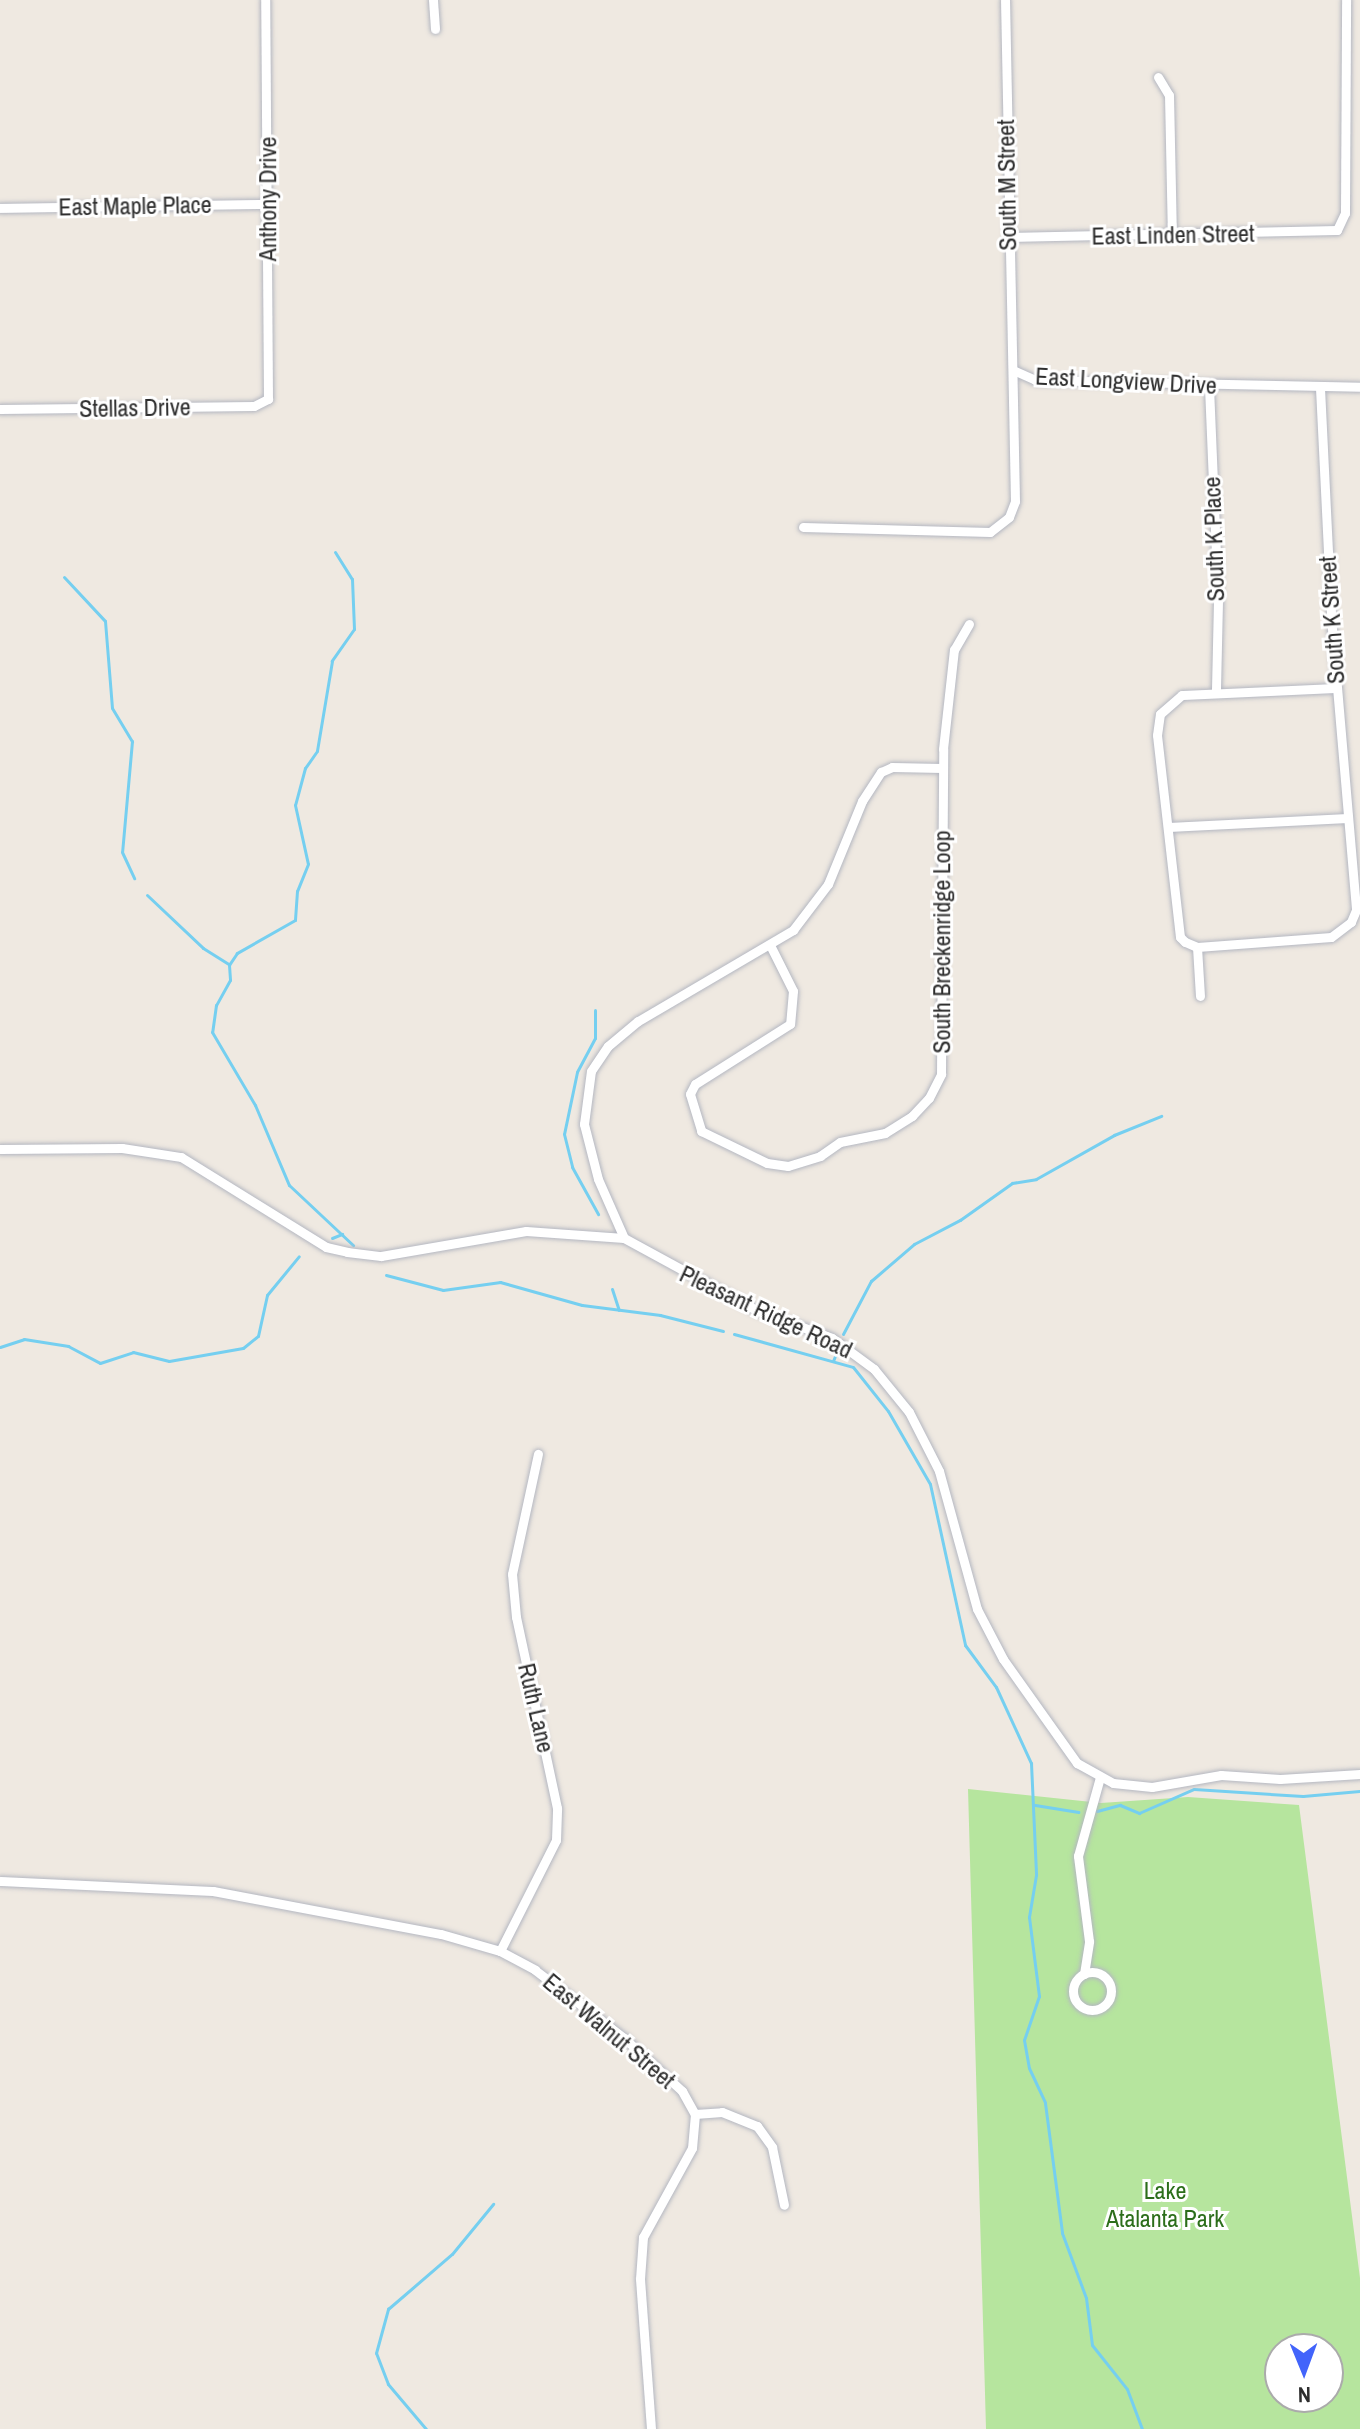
<!DOCTYPE html>
<html>
<head>
<meta charset="utf-8">
<style>
	body { margin:0 }
	#map { position:relative; width:1360px; height:2429px; overflow:hidden; background:#efe9e1; font-family:"Archivo Narrow",sans-serif }
	div>[style] { position:absolute }
	.green>* { inset:0; background:#b6e59e }
	.stream>* { height:3px; margin:-1.5px; padding:0 1.5px; transform-origin:1.5px; border-radius:1.5px; background:#75cff0 }
	.roads { filter:drop-shadow(0 0 2px #b4b7c1) drop-shadow(0 0 2px #b4b7c1) }
	.street>* { height:9px; margin:-4.5px; padding:0 4.5px; transform-origin:4.5px; border-radius:4.5px; background:#fff }
	.street>.ring { margin:-4.5px; padding:0; box-sizing:content-box; background:none; border:9px solid #fff; border-radius:50% }
	span { translate:-50% -50%; white-space:nowrap; text-align:center; line-height:1.15; -webkit-text-stroke:6px #fff; paint-order:stroke }
	.street-label { font-size:24px; color:#2e2e2e }
	.park-label { font-size:24px; color:#2c6e1b }
	.north { position:absolute; left:1264px; top:2333px; width:80px; height:80px; box-sizing:border-box; background:#fff; border:2px solid #ababab; border-radius:50%; rotate:179deg; font-size:22px; font-weight:700; line-height:32px; text-align:center; color:#2e2e2e }
	.north::after { content:''; display:block; margin:auto; width:28px; height:36px; background:#4264fb; clip-path:polygon(50% 0,100% 100%,50% 72%,0 100%) }
</style>
</head>
<body>
<div id="map">
	<div class="green">
		<div style="clip-path:polygon(evenodd,968px 1789px,1101px 1803px,1188px 1797px,1299px 1805px,1360px 2278px,1360px 2429px,986px 2429px,968px 1789px,1280px 2349px,1328px 2349px,1328px 2397px,1280px 2397px,1280px 2349px)"></div>
	</div>
	<div class="stream">
		<div style="left:335px;top:552px;width:32px;rotate:58deg"></div>
		<div style="left:352px;top:579px;width:50px;rotate:87.7deg"></div>
		<div style="left:354px;top:629px;width:39px;rotate:125deg"></div>
		<div style="left:332px;top:661px;width:91px;rotate:99.5deg"></div>
		<div style="left:317px;top:751px;width:21px;rotate:125deg"></div>
		<div style="left:305px;top:768px;width:38px;rotate:105deg"></div>
		<div style="left:295px;top:805px;width:60px;rotate:77.6deg"></div>
		<div style="left:308px;top:864px;width:29px;rotate:112deg"></div>
		<div style="left:297px;top:891px;width:29px;rotate:94deg"></div>
		<div style="left:295px;top:920px;width:67px;rotate:150.4deg"></div>
		<div style="left:237px;top:953px;width:14px;rotate:124deg"></div>
		<div style="left:229px;top:965px;width:15px;rotate:86deg"></div>
		<div style="left:230px;top:980px;width:29px;rotate:119deg"></div>
		<div style="left:216px;top:1005px;width:27px;rotate:98deg"></div>
		<div style="left:212px;top:1032px;width:85px;rotate:59.5deg"></div>
		<div style="left:255px;top:1105px;width:87px;rotate:67deg"></div>
		<div style="left:289px;top:1185px;width:88px;rotate:43.2deg"></div>
		<div style="left:64px;top:577px;width:60px;rotate:47deg"></div>
		<div style="left:105px;top:621px;width:87px;rotate:85.4deg"></div>
		<div style="left:112px;top:708px;width:39px;rotate:59deg"></div>
		<div style="left:132px;top:741px;width:111px;rotate:95.1deg"></div>
		<div style="left:122px;top:852px;width:29px;rotate:65deg"></div>
		<div style="left:147px;top:895px;width:77px;rotate:43.4deg"></div>
		<div style="left:203px;top:948px;width:31px;rotate:32deg"></div>
		<div style="left:595px;top:1010px;width:28px;rotate:90deg"></div>
		<div style="left:595px;top:1038px;width:38px;rotate:118deg"></div>
		<div style="left:577px;top:1072px;width:63px;rotate:101.8deg"></div>
		<div style="left:564px;top:1134px;width:34px;rotate:76deg"></div>
		<div style="left:572px;top:1167px;width:54px;rotate:61deg"></div>
		<div style="left:332px;top:1238px;width:11px;rotate:-22deg"></div>
		<div style="left:386px;top:1275px;width:59px;rotate:14.7deg"></div>
		<div style="left:443px;top:1290px;width:58px;rotate:-8deg"></div>
		<div style="left:500px;top:1282px;width:85px;rotate:15.7deg"></div>
		<div style="left:582px;top:1305px;width:79px;rotate:7.3deg"></div>
		<div style="left:660px;top:1315px;width:65px;rotate:14.3deg"></div>
		<div style="left:612px;top:1289px;width:22px;rotate:72deg"></div>
		<div style="left:734px;top:1334px;width:123px;rotate:15.5deg"></div>
		<div style="left:853px;top:1367px;width:56px;rotate:51.5deg"></div>
		<div style="left:888px;top:1411px;width:84px;rotate:60.1deg"></div>
		<div style="left:930px;top:1484px;width:165px;rotate:77.7deg"></div>
		<div style="left:965px;top:1645px;width:52px;rotate:53.6deg"></div>
		<div style="left:996px;top:1687px;width:84px;rotate:65.3deg"></div>
		<div style="left:1031px;top:1763px;width:112px;rotate:87.4deg"></div>
		<div style="left:1036px;top:1875px;width:43px;rotate:99.5deg"></div>
		<div style="left:1029px;top:1917px;width:80px;rotate:82.8deg"></div>
		<div style="left:1039px;top:1996px;width:46px;rotate:108.8deg"></div>
		<div style="left:1024px;top:2040px;width:28px;rotate:80deg"></div>
		<div style="left:1029px;top:2068px;width:38px;rotate:65deg"></div>
		<div style="left:1045px;top:2103px;width:131px;rotate:82.5deg"></div>
		<div style="left:1062px;top:2233px;width:69px;rotate:69.7deg"></div>
		<div style="left:1086px;top:2298px;width:47px;rotate:82.7deg"></div>
		<div style="left:1092px;top:2345px;width:56px;rotate:51.5deg"></div>
		<div style="left:1127px;top:2389px;width:43px;rotate:69.4deg"></div>
		<div style="left:843px;top:1334px;width:60px;rotate:-62.2deg"></div>
		<div style="left:871px;top:1281px;width:57px;rotate:-40.7deg"></div>
		<div style="left:914px;top:1244px;width:52px;rotate:-27.6deg"></div>
		<div style="left:960px;top:1220px;width:64px;rotate:-35.4deg"></div>
		<div style="left:1012px;top:1183px;width:24px;rotate:-9deg"></div>
		<div style="left:1036px;top:1179px;width:90px;rotate:-29.4deg"></div>
		<div style="left:1114px;top:1135px;width:51px;rotate:-22deg"></div>
		<div style="left:0;top:1347px;width:25px;rotate:-18deg"></div>
		<div style="left:24px;top:1339px;width:45px;rotate:9deg"></div>
		<div style="left:68px;top:1346px;width:36px;rotate:28deg"></div>
		<div style="left:100px;top:1363px;width:35px;rotate:-18deg"></div>
		<div style="left:133px;top:1352px;width:37px;rotate:14deg"></div>
		<div style="left:169px;top:1361px;width:75px;rotate:-10deg"></div>
		<div style="left:243px;top:1348px;width:19px;rotate:-39deg"></div>
		<div style="left:258px;top:1336px;width:42px;rotate:-77.6deg"></div>
		<div style="left:267px;top:1295px;width:50px;rotate:-50.6deg"></div>
		<div style="left:833px;top:1361px;width:11px;rotate:-68deg"></div>
		<div style="left:1035px;top:1805px;width:44px;rotate:9.2deg"></div>
		<div style="left:1097px;top:1811px;width:24px;rotate:-15deg"></div>
		<div style="left:1120px;top:1805px;width:21px;rotate:23deg"></div>
		<div style="left:1139px;top:1813px;width:60px;rotate:-23.6deg"></div>
		<div style="left:1194px;top:1789px;width:109px;rotate:3.7deg"></div>
		<div style="left:1303px;top:1796px;width:57px;rotate:-5deg"></div>
		<div style="left:426px;top:2429px;width:59px;rotate:-130.2deg"></div>
		<div style="left:388px;top:2384px;width:33px;rotate:-111deg"></div>
		<div style="left:376px;top:2353px;width:46px;rotate:-74.7deg"></div>
		<div style="left:388px;top:2309px;width:84px;rotate:-40.7deg"></div>
		<div style="left:452px;top:2254px;width:65px;rotate:-50.6deg"></div>
	</div>
	<div class="roads">
		<div class="street">
			<div style="left:433px;top:0;width:29px;rotate:86deg"></div>
			<div style="left:1158px;top:77px;width:21px;rotate:59deg"></div>
			<div style="left:1169px;top:95px;width:140px;rotate:88.8deg"></div>
			<div style="left:0;top:208px;width:269px;rotate:-0.9deg"></div>
			<div style="left:1008px;top:237px;width:329px;rotate:-1.2deg"></div>
			<div style="left:1337px;top:230px;width:19px;rotate:-65deg"></div>
			<div style="left:1345px;top:213px;width:213px;rotate:-89.7deg"></div>
			<div style="left:1013px;top:370px;width:24px;rotate:24deg"></div>
			<div style="left:1035px;top:380px;width:325px;rotate:1.2deg"></div>
			<div style="left:1209px;top:387px;width:214px;rotate:87.6deg"></div>
			<div style="left:1218px;top:601px;width:90px;rotate:91.3deg"></div>
			<div style="left:1320px;top:388px;width:229px;rotate:87.2deg"></div>
			<div style="left:1331px;top:617px;width:294px;rotate:85.1deg"></div>
			<div style="left:1356px;top:910px;width:13px;rotate:113deg"></div>
			<div style="left:1351px;top:922px;width:25px;rotate:143deg"></div>
			<div style="left:1331px;top:937px;width:134px;rotate:175.7deg"></div>
			<div style="left:1197px;top:947px;width:13px;rotate:-157deg"></div>
			<div style="left:1185px;top:942px;width:7px;rotate:-135deg"></div>
			<div style="left:1180px;top:937px;width:203px;rotate:-96.5deg"></div>
			<div style="left:1157px;top:735px;width:21px;rotate:-82deg"></div>
			<div style="left:1160px;top:714px;width:29px;rotate:-41deg"></div>
			<div style="left:1182px;top:695px;width:154px;rotate:-2.6deg"></div>
			<div style="left:0;top:409px;width:254px;rotate:-0.7deg"></div>
			<div style="left:254px;top:406px;width:16px;rotate:-27deg"></div>
			<div style="left:268px;top:399px;width:399px;rotate:-90.4deg"></div>
			<div style="left:803px;top:527px;width:187px;rotate:1.5deg"></div>
			<div style="left:990px;top:532px;width:24px;rotate:-38deg"></div>
			<div style="left:1009px;top:517px;width:17px;rotate:-69deg"></div>
			<div style="left:1015px;top:501px;width:501px;rotate:-91.14deg"></div>
			<div style="left:1168px;top:827px;width:180px;rotate:-2.9deg"></div>
			<div style="left:771px;top:947px;width:49px;rotate:63.4deg"></div>
			<div style="left:793px;top:991px;width:33px;rotate:95deg"></div>
			<div style="left:790px;top:1024px;width:112px;rotate:147.7deg"></div>
			<div style="left:695px;top:1084px;width:11px;rotate:117deg"></div>
			<div style="left:690px;top:1094px;width:39px;rotate:73deg"></div>
			<div style="left:701px;top:1131px;width:73px;rotate:25.9deg"></div>
			<div style="left:767px;top:1163px;width:21px;rotate:8deg"></div>
			<div style="left:788px;top:1166px;width:34px;rotate:-17deg"></div>
			<div style="left:820px;top:1156px;width:24px;rotate:-35deg"></div>
			<div style="left:840px;top:1142px;width:46px;rotate:-11.3deg"></div>
			<div style="left:885px;top:1133px;width:32px;rotate:-32deg"></div>
			<div style="left:912px;top:1116px;width:25px;rotate:-47deg"></div>
			<div style="left:929px;top:1098px;width:27px;rotate:-63deg"></div>
			<div style="left:941px;top:1074px;width:325px;rotate:-89.6deg"></div>
			<div style="left:943px;top:749px;width:100px;rotate:-83.7deg"></div>
			<div style="left:954px;top:650px;width:30px;rotate:-60deg"></div>
			<div style="left:1197px;top:947px;width:49px;rotate:86.5deg"></div>
			<div style="left:0;top:1149px;width:122px;rotate:-0.5deg"></div>
			<div style="left:122px;top:1148px;width:60px;rotate:8.7deg"></div>
			<div style="left:181px;top:1157px;width:171px;rotate:31.8deg"></div>
			<div style="left:326px;top:1247px;width:22px;rotate:13deg"></div>
			<div style="left:347px;top:1252px;width:34px;rotate:7deg"></div>
			<div style="left:381px;top:1256px;width:147px;rotate:-9.8deg"></div>
			<div style="left:526px;top:1231px;width:98px;rotate:4.1deg"></div>
			<div style="left:624px;top:1238px;width:150px;rotate:28.6deg"></div>
			<div style="left:756px;top:1310px;width:81px;rotate:20.2deg"></div>
			<div style="left:832px;top:1338px;width:52px;rotate:36.4deg"></div>
			<div style="left:874px;top:1369px;width:55px;rotate:50.9deg"></div>
			<div style="left:909px;top:1412px;width:66px;rotate:63deg"></div>
			<div style="left:939px;top:1471px;width:143px;rotate:74.6deg"></div>
			<div style="left:977px;top:1609px;width:56px;rotate:62.5deg"></div>
			<div style="left:1003px;top:1659px;width:128px;rotate:54.6deg"></div>
			<div style="left:1077px;top:1763px;width:41px;rotate:29.1deg"></div>
			<div style="left:1113px;top:1783px;width:39px;rotate:6deg"></div>
			<div style="left:1152px;top:1787px;width:70px;rotate:-9.9deg"></div>
			<div style="left:1221px;top:1775px;width:59px;rotate:3.9deg"></div>
			<div style="left:1280px;top:1779px;width:80px;rotate:-3.6deg"></div>
			<div style="left:624px;top:1238px;width:64px;rotate:-113.8deg"></div>
			<div style="left:598px;top:1179px;width:57px;rotate:-104.3deg"></div>
			<div style="left:584px;top:1124px;width:53px;rotate:-82.5deg"></div>
			<div style="left:591px;top:1071px;width:30px;rotate:-56deg"></div>
			<div style="left:608px;top:1046px;width:39px;rotate:-40deg"></div>
			<div style="left:638px;top:1021px;width:180px;rotate:-30.4deg"></div>
			<div style="left:793px;top:930px;width:58px;rotate:-52.7deg"></div>
			<div style="left:828px;top:884px;width:90px;rotate:-67.7deg"></div>
			<div style="left:862px;top:801px;width:35px;rotate:-57deg"></div>
			<div style="left:881px;top:772px;width:12px;rotate:-24deg"></div>
			<div style="left:892px;top:767px;width:50px;rotate:1.1deg"></div>
			<div style="left:0;top:1881px;width:213px;rotate:2.7deg"></div>
			<div style="left:213px;top:1891px;width:232px;rotate:10.7deg"></div>
			<div style="left:441px;top:1934px;width:61px;rotate:16.1deg"></div>
			<div style="left:500px;top:1951px;width:40px;rotate:28deg"></div>
			<div style="left:535px;top:1970px;width:112px;rotate:37.4deg"></div>
			<div style="left:624px;top:2038px;width:79px;rotate:42.4deg"></div>
			<div style="left:682px;top:2091px;width:26px;rotate:61deg"></div>
			<div style="left:695px;top:2114px;width:34px;rotate:95deg"></div>
			<div style="left:692px;top:2148px;width:102px;rotate:118.8deg"></div>
			<div style="left:643px;top:2237px;width:42px;rotate:94.1deg"></div>
			<div style="left:640px;top:2279px;width:150px;rotate:85.8deg"></div>
			<div style="left:500px;top:1951px;width:124px;rotate:-63.2deg"></div>
			<div style="left:556px;top:1840px;width:32px;rotate:-88deg"></div>
			<div style="left:557px;top:1808px;width:195px;rotate:-102.1deg"></div>
			<div style="left:516px;top:1617px;width:43px;rotate:-95.3deg"></div>
			<div style="left:512px;top:1574px;width:123px;rotate:-77.8deg"></div>
			<div class="ring" style="left:1073px;top:1972px;width:29px;height:29px"></div>
			<div style="left:1084px;top:1974px;width:33px;rotate:-81deg"></div>
			<div style="left:1089px;top:1941px;width:86px;rotate:-97.4deg"></div>
			<div style="left:1078px;top:1856px;width:82px;rotate:-74.4deg"></div>
			<div style="left:695px;top:2114px;width:27px;rotate:-4deg"></div>
			<div style="left:722px;top:2112px;width:38px;rotate:22deg"></div>
			<div style="left:757px;top:2126px;width:26px;rotate:54deg"></div>
			<div style="left:772px;top:2147px;width:59px;rotate:78.3deg"></div>
		</div>
	</div>
	<div class="street-label">
		<span style="left:1007px;top:185px;rotate:-91deg">South M Street</span>
		<span style="left:268px;top:199px;rotate:-90deg">Anthony Drive</span>
		<span style="left:135px;top:206px;rotate:-1deg">East Maple Place</span>
		<span style="left:1173px;top:235px;rotate:-1deg">East Linden Street</span>
		<span style="left:1126px;top:381px;rotate:3deg">East Longview Drive</span>
		<span style="left:135px;top:408px;rotate:-1deg">Stellas Drive</span>
		<span style="left:1214px;top:539px;rotate:-92deg">South K Place</span>
		<span style="left:1332px;top:620px;rotate:-94deg">South K Street</span>
		<span style="left:942px;top:942px;rotate:-90deg">South Breckenridge Loop</span>
		<span style="left:766px;top:1312px;rotate:25deg">Pleasant Ridge Road</span>
		<span style="left:536px;top:1708px;rotate:77deg">Ruth Lane</span>
		<span style="left:609px;top:2031px;rotate:40deg">East Walnut Street</span>
	</div>
	<div class="park-label">
		<span style="left:1165px;top:2205px">Lake<br>Atalanta Park</span>
	</div>
	<div class="north">N</div>
</div>
</body>
</html>
